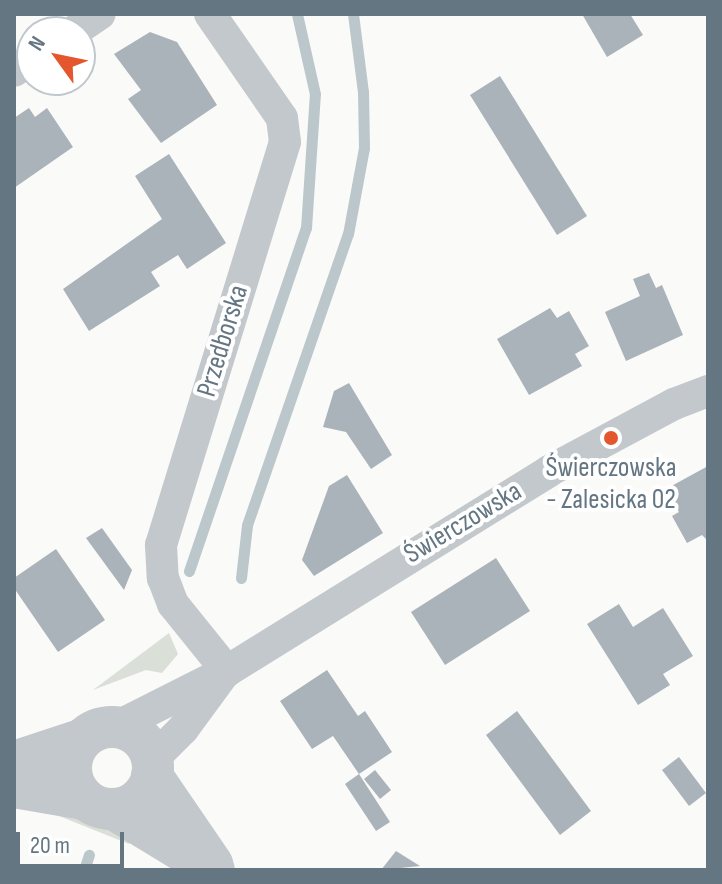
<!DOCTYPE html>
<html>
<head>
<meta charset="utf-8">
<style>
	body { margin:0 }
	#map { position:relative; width:722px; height:884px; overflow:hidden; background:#fafaf8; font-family:"Sofia Sans Condensed",sans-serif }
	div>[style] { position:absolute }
	.green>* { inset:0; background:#dadfd7 }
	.stream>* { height:11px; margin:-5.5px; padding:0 5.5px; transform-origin:5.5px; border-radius:5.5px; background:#bbc7cb }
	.building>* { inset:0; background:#aab3b9 }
	.minor>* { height:32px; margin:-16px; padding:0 16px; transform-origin:16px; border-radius:16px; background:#c3c8cc }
	.tertiary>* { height:42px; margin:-21px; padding:0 21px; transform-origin:21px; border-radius:21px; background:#c3c8cc }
	.tertiary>.ring { margin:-21px; padding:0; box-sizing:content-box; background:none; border:42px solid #c3c8cc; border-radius:50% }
	.dots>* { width:22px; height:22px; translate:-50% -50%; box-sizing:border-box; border:4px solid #fff; border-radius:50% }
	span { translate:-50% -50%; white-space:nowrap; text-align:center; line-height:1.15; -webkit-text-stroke:8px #fff; paint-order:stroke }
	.street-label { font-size:28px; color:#657683 }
	.poi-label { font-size:28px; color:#657683 }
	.frame { position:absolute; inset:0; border:16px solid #657683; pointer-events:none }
	.north { position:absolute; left:16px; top:16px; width:80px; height:80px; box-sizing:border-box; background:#fff; border:2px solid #c1c8cd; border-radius:50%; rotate:303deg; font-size:22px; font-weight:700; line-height:32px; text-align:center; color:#657683 }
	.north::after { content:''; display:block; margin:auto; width:28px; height:36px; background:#e4572e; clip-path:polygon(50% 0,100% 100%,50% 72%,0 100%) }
	.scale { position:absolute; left:16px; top:832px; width:108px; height:36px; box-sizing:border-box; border:4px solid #657683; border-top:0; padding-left:10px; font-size:24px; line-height:28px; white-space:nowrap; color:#657683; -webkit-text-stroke:6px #fff; paint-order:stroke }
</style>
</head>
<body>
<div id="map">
	<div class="green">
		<div style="clip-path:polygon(169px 633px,178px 654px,162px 673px,146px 670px,93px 690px)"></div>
		<div style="clip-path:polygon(44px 810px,78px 815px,134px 838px,129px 844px)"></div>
	</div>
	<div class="stream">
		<div style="left:189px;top:571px;width:362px;rotate:-71.2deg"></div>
		<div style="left:306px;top:228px;width:134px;rotate:-86.2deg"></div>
		<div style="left:315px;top:94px;width:82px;rotate:-102.7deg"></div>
		<div style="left:241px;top:578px;width:53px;rotate:-83.5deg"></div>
		<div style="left:247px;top:525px;width:308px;rotate:-70.9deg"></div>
		<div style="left:348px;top:234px;width:87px;rotate:-79.5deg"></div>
		<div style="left:364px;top:148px;width:56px;rotate:-91deg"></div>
		<div style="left:363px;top:92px;width:79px;rotate:-97.3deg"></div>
		<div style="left:84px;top:870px;width:16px;rotate:-72deg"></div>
	</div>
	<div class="building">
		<div style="clip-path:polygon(582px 14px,630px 14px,643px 35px,607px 57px)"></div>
		<div style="clip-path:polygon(150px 32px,177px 42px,217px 105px,161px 143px,128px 99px,141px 90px,114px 54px)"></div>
		<div style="clip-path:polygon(500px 76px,587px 216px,557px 235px,470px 95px)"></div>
		<div style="clip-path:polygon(29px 108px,35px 117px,47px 108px,73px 147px,14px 188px,14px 118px)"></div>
		<div style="clip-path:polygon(169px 154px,226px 243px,187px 269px,178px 255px,151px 272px,160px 286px,89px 331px,63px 289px,162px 219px,135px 176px)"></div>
		<div style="clip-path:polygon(649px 273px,656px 288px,662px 285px,683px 335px,626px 361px,605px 312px,640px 296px,633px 279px)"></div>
		<div style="clip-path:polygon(550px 308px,557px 318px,569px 311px,589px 346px,575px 354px,582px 366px,529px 395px,497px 339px)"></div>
		<div style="clip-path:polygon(349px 383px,392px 455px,371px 469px,346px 432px,323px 427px,334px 391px)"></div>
		<div style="clip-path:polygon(708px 466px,708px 541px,702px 535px,687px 543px,672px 516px,679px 512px,666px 489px)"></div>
		<div style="clip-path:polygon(347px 475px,383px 533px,314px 576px,302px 560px,329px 486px)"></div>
		<div style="clip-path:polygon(102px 528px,132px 570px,124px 590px,86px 538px)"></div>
		<div style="clip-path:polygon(56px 549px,105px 620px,58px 652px,14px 588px,14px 578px)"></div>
		<div style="clip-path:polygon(496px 558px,530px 611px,445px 665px,411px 612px)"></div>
		<div style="clip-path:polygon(619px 604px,633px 627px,663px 608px,693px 656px,663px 674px,670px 685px,638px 705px,587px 624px)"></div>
		<div style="clip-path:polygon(327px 670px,358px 716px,365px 711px,392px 752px,359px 774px,333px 736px,312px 749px,280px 701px)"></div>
		<div style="clip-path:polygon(517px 711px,591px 811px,560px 835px,486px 735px)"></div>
		<div style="clip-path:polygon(679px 757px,706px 793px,689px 806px,662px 770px)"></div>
		<div style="clip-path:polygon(375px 770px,391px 790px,380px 799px,364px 779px)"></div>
		<div style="clip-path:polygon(359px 774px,390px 822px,376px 831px,345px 784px)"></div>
		<div style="clip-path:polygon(396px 851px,420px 866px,381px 870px)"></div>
	</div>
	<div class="minor">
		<div style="left:210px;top:14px;width:126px;rotate:55.3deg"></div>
		<div style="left:282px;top:118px;width:24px;rotate:83deg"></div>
		<div style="left:285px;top:142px;width:422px;rotate:107.1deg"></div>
		<div style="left:161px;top:545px;width:33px;rotate:87deg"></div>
		<div style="left:163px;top:578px;width:28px;rotate:69deg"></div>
		<div style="left:173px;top:604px;width:86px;rotate:51.1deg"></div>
		<div style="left:73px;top:32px;width:32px;rotate:-34deg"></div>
		<div style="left:14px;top:71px;width:22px;rotate:-34deg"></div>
		<div style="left:118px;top:726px;width:122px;rotate:-26.8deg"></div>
		<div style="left:227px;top:671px;width:379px;rotate:-31.8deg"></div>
		<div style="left:549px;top:471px;width:142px;rotate:-28.2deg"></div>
		<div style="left:674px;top:404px;width:36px;rotate:-21deg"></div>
		<div style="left:153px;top:759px;width:42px;rotate:-45deg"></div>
		<div style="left:183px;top:729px;width:66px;rotate:-53.7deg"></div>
	</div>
	<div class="tertiary">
		<div class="ring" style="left:71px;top:727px;width:40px;height:40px"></div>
		<div style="left:14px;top:762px;width:71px;rotate:-18.2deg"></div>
		<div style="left:152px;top:776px;width:107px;rotate:55.7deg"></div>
		<div style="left:14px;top:787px;width:71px;rotate:9.7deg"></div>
		<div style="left:114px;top:809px;width:117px;rotate:31.4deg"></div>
	</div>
	<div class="dots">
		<div style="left:611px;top:438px;background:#e4572e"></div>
	</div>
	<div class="street-label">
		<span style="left:223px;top:341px;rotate:-73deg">Przedborska</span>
		<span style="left:463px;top:523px;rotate:-31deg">Świerczowska</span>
	</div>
	<div class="poi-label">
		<span style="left:611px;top:484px">Świerczowska<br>- Zalesicka 02</span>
	</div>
	<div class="frame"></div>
	<div class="north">N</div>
	<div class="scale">20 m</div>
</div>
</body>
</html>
